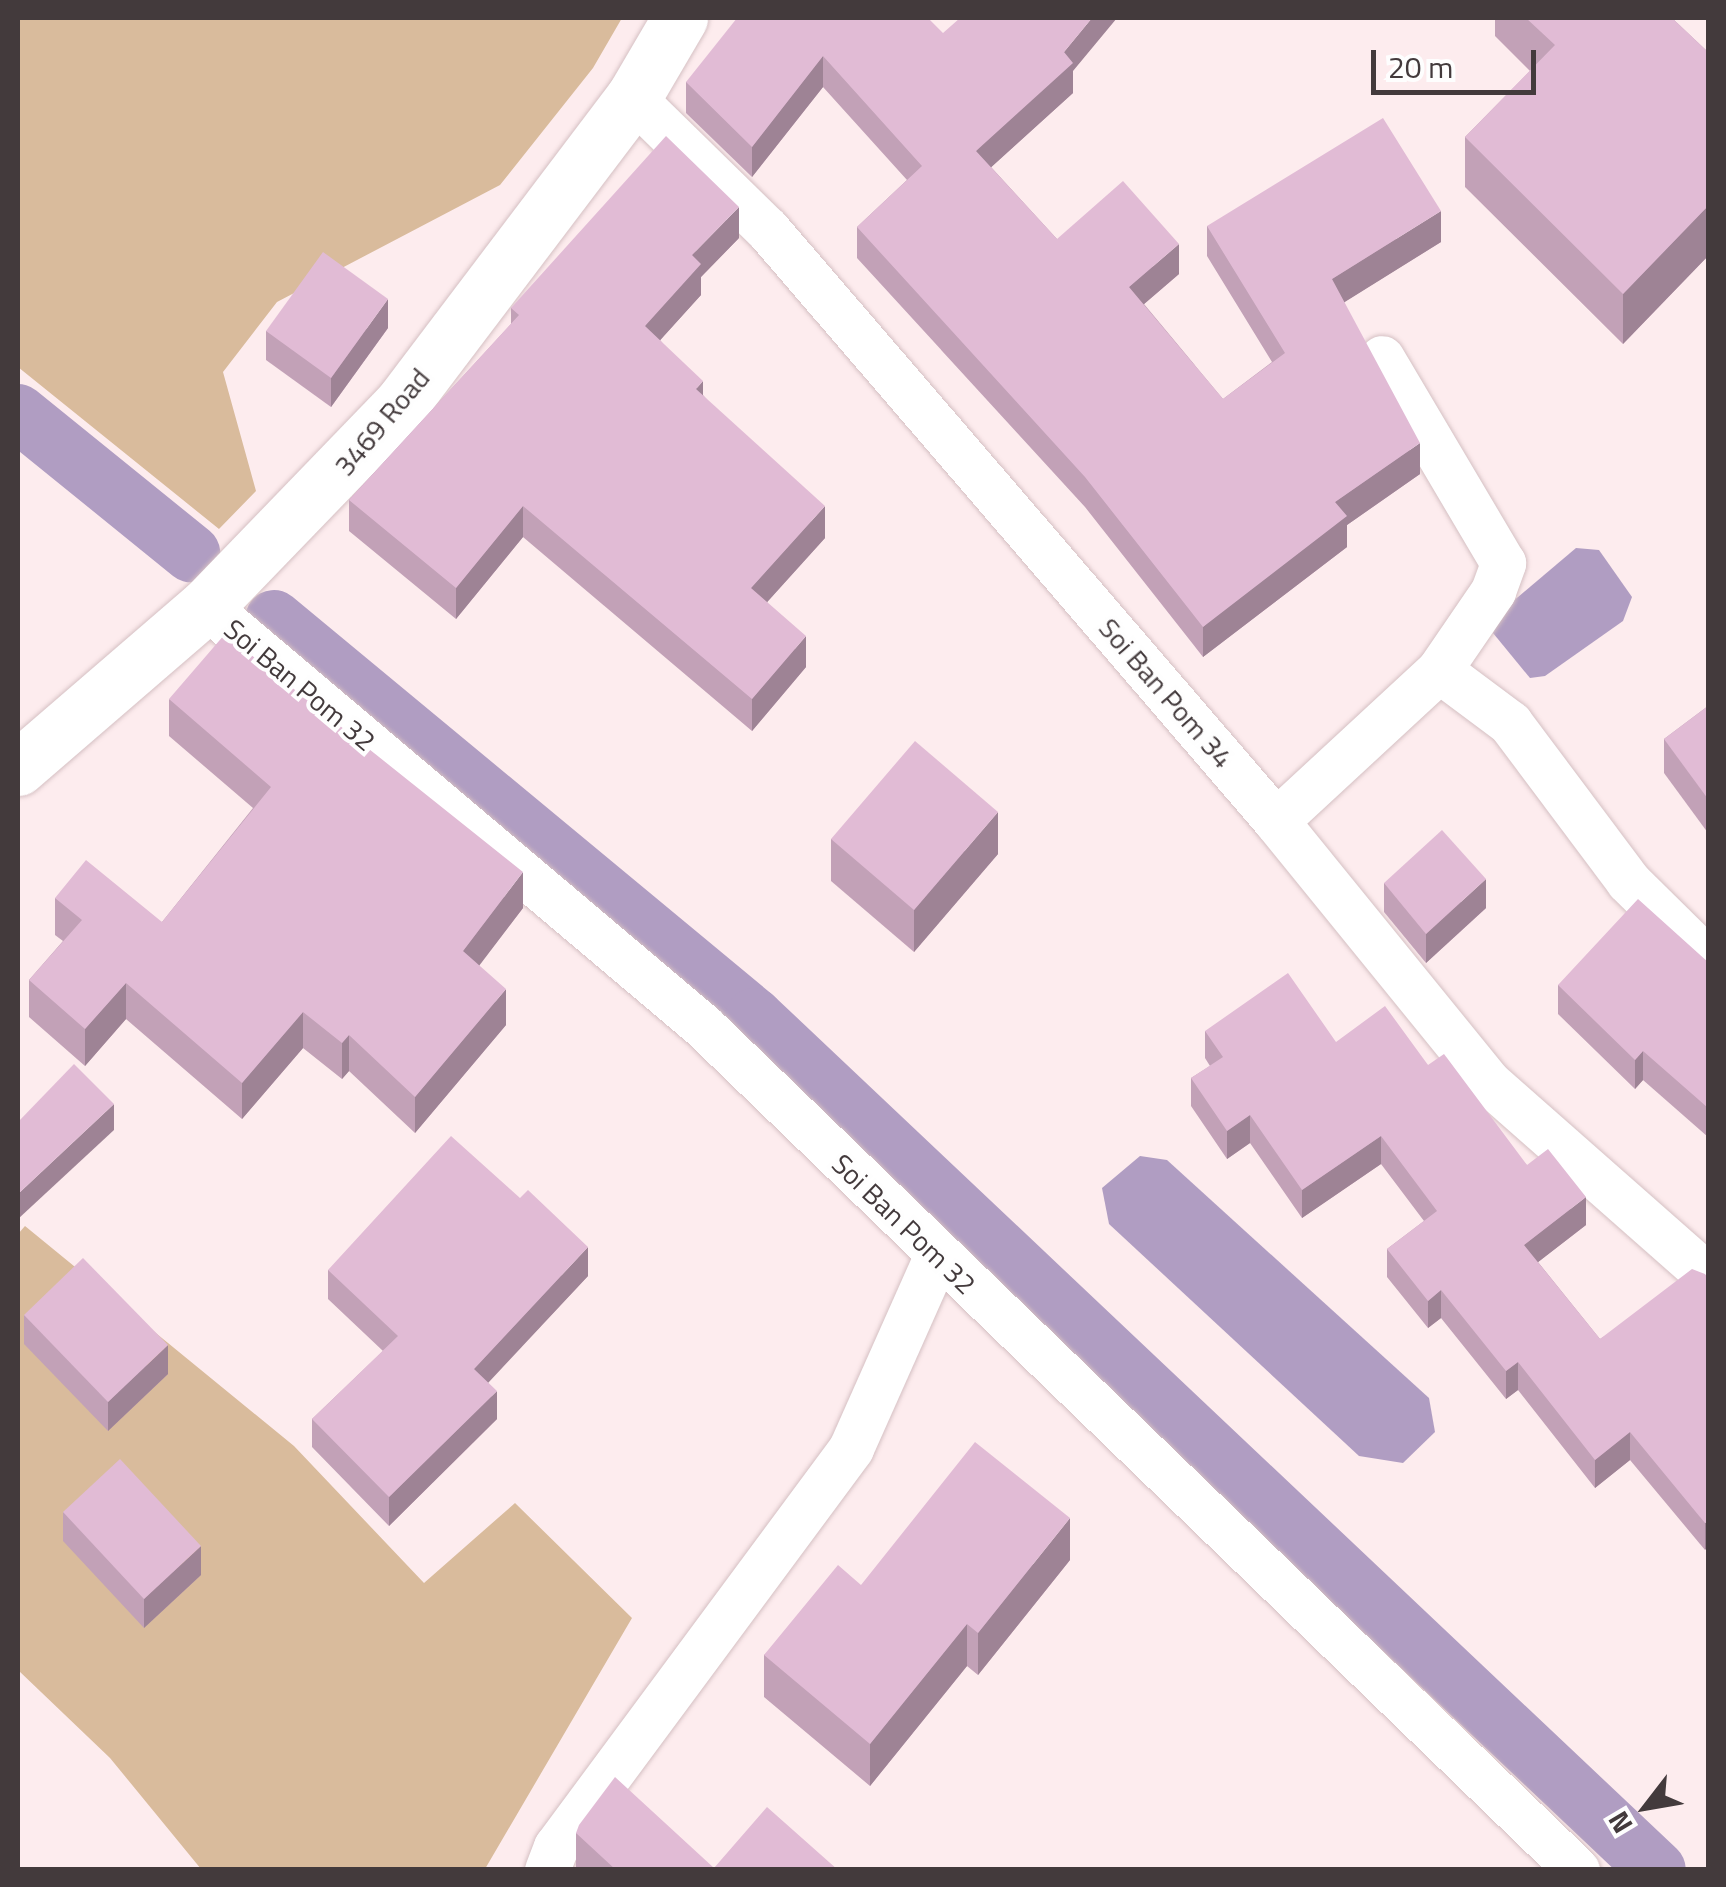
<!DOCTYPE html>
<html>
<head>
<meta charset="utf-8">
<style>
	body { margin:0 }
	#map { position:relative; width:1726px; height:1887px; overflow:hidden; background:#fdecee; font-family:"Titillium Web",sans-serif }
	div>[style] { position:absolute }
	.green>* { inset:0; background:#d9bb9c }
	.water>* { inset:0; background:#b09dc2 }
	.canal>* { height:58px; margin:-29px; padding:0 29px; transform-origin:29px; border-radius:29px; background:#b09dc2 }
	.roads { filter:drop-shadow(0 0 2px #d5c0c3) drop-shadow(0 0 2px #d5c0c3) }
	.minor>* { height:45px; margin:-22.5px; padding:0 22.5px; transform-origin:22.5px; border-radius:22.5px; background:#fff }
	.tertiary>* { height:55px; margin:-27.5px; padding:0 27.5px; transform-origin:27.5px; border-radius:27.5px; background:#fff }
	.wall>* { inset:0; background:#c2a1b7 }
	.shaded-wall>* { inset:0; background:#9e8395 }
	.building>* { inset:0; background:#e1bbd5 }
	span { translate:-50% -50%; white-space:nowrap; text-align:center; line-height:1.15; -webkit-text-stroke:8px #fefefe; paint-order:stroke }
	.street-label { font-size:28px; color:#433a3c }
	.frame { position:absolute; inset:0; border:20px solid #433a3c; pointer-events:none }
	.north { position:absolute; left:1596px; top:1757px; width:100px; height:100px; -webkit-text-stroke:8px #fefefe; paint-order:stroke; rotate:239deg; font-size:28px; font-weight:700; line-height:40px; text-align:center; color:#433a3c }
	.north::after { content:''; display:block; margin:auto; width:35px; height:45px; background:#433a3c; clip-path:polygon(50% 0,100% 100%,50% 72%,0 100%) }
	.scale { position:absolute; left:1371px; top:50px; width:165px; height:45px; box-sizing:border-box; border:5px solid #433a3c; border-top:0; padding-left:12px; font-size:30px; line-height:35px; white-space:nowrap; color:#433a3c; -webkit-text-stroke:8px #fefefe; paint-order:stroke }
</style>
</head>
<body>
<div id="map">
	<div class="green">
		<div style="clip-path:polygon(18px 18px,622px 18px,593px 68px,500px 185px,277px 302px,223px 372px,256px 491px,219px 529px,18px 367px)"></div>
		<div style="clip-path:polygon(25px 1226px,294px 1446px,424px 1583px,515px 1503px,632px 1618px,485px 1869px,201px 1869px,110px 1758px,18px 1670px,18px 1234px)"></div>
	</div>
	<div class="water">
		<div style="clip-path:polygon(1576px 548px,1599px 550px,1632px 597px,1623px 621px,1545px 676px,1530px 678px,1493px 633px,1499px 613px)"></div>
		<div style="clip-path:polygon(1140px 1156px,1167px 1160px,1429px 1398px,1435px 1432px,1403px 1463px,1359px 1456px,1109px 1224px,1102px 1188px)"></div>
	</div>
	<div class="canal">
		<div style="left:18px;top:413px;width:223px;rotate:39deg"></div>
		<div style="left:274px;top:619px;width:624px;rotate:39.66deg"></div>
		<div style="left:754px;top:1017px;width:1242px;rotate:43.37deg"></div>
	</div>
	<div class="roads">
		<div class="minor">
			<div style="left:633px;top:98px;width:187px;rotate:44.4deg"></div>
			<div style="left:767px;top:229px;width:781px;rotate:49.31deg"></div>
			<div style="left:1276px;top:821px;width:336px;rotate:50.9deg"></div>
			<div style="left:1488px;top:1082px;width:293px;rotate:41.4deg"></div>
			<div style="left:206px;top:606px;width:651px;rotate:40.2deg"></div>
			<div style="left:703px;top:1026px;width:1215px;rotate:44deg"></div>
			<div style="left:1439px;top:670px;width:89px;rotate:36.7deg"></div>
			<div style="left:1510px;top:723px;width:197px;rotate:53.2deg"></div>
			<div style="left:1628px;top:881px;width:112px;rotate:44.6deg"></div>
			<div style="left:1276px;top:821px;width:222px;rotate:-42.8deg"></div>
			<div style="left:1439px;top:670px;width:96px;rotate:-55.6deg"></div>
			<div style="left:1493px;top:591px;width:30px;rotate:-70deg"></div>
			<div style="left:1503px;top:563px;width:238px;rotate:-120.6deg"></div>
			<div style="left:547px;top:1870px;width:25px;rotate:-69deg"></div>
			<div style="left:556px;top:1847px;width:496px;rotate:-53.5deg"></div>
			<div style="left:851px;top:1448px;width:209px;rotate:-66deg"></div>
		</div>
		<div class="tertiary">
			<div style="left:18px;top:768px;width:248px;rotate:-40.8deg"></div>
			<div style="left:206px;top:606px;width:282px;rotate:-46deg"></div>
			<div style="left:402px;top:403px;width:383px;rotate:-52.9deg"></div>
			<div style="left:633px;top:98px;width:93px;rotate:-59.6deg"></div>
		</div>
	</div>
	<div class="wall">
		<div style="clip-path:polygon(1495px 18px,1672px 18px,1708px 52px,1708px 256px,1623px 344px,1465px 187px,1465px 137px,1530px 71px,1495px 36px)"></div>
		<div style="clip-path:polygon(943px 33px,1073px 71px,1073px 93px,991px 167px,1057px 239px,1179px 274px,1144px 304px,1223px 399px,1272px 362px,1207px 256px,1207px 226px,1441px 242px,1344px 302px,1420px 474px,1347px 525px,1347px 547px,1203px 657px,1085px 507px,857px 258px,857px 227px,907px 180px,823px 87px,752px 177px,686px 113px,686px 82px)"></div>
		<div style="clip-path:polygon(739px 238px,701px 277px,701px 295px,660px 340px,703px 395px,825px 538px,767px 602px,806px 667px,752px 731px,523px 537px,456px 619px,349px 531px,349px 500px,511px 324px,511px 308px)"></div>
		<div style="clip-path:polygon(388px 328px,331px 407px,266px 360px,266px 331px)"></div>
		<div style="clip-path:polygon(169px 699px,523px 908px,479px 965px,506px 1025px,415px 1133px,349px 1071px,342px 1079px,303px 1048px,242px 1119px,126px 1019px,85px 1066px,29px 1017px,29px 980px,63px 941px,55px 935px,55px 898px,162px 922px,253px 808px,169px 736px)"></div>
		<div style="clip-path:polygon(1708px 706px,1708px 833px,1664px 773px,1664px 739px)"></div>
		<div style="clip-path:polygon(831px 839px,998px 854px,914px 952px,831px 881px)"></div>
		<div style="clip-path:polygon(1384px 883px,1486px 908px,1426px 963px,1384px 912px)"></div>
		<div style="clip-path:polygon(1708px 962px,1708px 1137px,1643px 1080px,1635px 1089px,1558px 1014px,1558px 985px)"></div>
		<div style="clip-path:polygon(1205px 1031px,1336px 1042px,1428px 1065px,1586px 1225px,1538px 1262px,1600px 1339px,1705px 1274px,1705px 1550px,1630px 1460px,1595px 1488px,1518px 1390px,1506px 1399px,1441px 1318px,1428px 1328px,1387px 1277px,1387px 1249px,1424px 1221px,1381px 1164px,1302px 1218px,1250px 1143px,1227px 1159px,1191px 1106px,1191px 1078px,1210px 1066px,1205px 1058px)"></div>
		<div style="clip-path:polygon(328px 1270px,588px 1276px,488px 1382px,497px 1419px,389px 1526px,312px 1447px,312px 1419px,383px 1351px,328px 1299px)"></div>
		<div style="clip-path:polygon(24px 1315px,168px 1374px,108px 1431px,24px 1344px)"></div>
		<div style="clip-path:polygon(63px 1512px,201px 1575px,144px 1628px,63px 1541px)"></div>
		<div style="clip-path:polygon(1070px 1560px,978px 1675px,967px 1666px,870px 1786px,764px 1697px,764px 1655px,861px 1585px)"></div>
		<div style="clip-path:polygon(576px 1833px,714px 1868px,838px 1870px,579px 1870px,576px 1867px)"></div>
	</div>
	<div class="shaded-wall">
		<div style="clip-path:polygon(1092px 18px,1117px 18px,1073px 71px,1073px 93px,976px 181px,976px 151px,1064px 52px)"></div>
		<div style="clip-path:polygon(823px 56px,823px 87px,752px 177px,752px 147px)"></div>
		<div style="clip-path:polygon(1708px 206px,1708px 256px,1623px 344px,1623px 294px)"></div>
		<div style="clip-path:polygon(739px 207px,739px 238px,701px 277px,701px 295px,645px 357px,645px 326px,692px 255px)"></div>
		<div style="clip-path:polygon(1441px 211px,1441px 242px,1332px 310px,1332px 279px)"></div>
		<div style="clip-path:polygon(1179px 244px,1179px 274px,1129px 317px,1129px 287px)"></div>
		<div style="clip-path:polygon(388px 299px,388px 328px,331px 407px,331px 378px)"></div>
		<div style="clip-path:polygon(703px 381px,703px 412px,696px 389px)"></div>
		<div style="clip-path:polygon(1420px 443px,1420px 474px,1347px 525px,1347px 547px,1203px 657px,1203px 627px,1335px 502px)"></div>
		<div style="clip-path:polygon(523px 506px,523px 537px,456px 619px,456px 588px)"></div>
		<div style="clip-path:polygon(825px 506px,825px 538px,751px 620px,751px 588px)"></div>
		<div style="clip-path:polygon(806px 636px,806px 667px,752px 731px,752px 699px)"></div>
		<div style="clip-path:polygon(998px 812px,998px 854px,914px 952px,914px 910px)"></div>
		<div style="clip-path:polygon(523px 872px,523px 908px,463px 987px,463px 951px)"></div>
		<div style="clip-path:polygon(1486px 879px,1486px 908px,1426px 963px,1426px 934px)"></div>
		<div style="clip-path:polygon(126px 983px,126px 1019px,85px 1066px,85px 1029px)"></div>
		<div style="clip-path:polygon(506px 989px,506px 1025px,415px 1133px,415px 1097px)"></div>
		<div style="clip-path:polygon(303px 1012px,303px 1048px,242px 1119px,242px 1083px)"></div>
		<div style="clip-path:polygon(349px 1035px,349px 1071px,342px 1079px,342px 1043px)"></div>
		<div style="clip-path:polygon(1643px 1051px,1643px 1080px,1635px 1089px,1635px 1060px)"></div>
		<div style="clip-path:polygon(114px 1104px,114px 1130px,18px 1219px,18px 1194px)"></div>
		<div style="clip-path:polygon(1250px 1115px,1250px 1143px,1227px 1159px,1227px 1131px)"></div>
		<div style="clip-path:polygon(1381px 1136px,1381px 1164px,1302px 1218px,1302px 1190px)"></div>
		<div style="clip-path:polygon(1586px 1197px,1586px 1225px,1524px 1273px,1524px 1245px)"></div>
		<div style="clip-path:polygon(588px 1247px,588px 1276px,474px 1398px,474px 1369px)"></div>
		<div style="clip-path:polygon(1441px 1290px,1441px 1318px,1428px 1328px,1428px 1301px)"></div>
		<div style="clip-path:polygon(168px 1345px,168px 1374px,108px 1431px,108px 1402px)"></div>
		<div style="clip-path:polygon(1518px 1362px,1518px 1390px,1506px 1399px,1506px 1371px)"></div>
		<div style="clip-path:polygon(497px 1391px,497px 1419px,389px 1526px,389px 1497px)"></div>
		<div style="clip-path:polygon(1630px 1432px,1630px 1460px,1595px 1488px,1595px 1460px)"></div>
		<div style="clip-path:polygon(1070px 1518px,1070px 1560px,978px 1675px,978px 1633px)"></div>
		<div style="clip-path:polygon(1708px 1520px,1708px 1547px,1705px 1550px,1705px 1523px)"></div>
		<div style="clip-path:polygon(201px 1546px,201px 1575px,144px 1628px,144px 1599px)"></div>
		<div style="clip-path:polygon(967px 1624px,967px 1666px,870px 1786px,870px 1744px)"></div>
	</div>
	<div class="building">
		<div style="clip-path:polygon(737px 18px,928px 18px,943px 33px,960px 18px,1092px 18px,1064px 52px,1073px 63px,976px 151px,1057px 239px,1123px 181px,1179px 244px,1129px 287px,1223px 399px,1285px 353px,1207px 226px,1383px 118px,1441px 211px,1332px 279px,1420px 443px,1335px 502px,1347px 516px,1203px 627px,1085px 477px,857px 227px,922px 166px,823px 56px,752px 147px,686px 82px)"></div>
		<div style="clip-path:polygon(1526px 18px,1672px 18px,1708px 52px,1708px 206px,1623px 294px,1465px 137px,1555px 45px)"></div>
		<div style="clip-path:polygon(666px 136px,739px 207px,692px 255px,701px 264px,645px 326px,703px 381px,696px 389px,825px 506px,751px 588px,806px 636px,752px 699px,523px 506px,456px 588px,349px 500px,519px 315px,511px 308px)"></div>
		<div style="clip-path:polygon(323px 252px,388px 299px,331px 378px,266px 331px)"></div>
		<div style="clip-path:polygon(225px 634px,523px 872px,463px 951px,506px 989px,415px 1097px,349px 1035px,342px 1043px,303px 1012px,242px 1083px,126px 983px,85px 1029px,29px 980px,82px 920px,55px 898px,86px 860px,162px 922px,271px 787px,169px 699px)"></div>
		<div style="clip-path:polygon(1708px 706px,1708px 799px,1664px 739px)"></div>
		<div style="clip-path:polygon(915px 741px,998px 812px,914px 910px,831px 839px)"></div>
		<div style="clip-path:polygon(1442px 830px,1486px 879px,1426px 934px,1384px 883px)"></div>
		<div style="clip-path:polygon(1638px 899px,1708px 962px,1708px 1108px,1643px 1051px,1635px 1060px,1558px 985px)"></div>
		<div style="clip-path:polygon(1288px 973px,1336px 1042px,1385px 1006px,1428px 1065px,1444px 1054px,1527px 1165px,1548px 1149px,1586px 1197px,1524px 1245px,1600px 1339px,1692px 1269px,1705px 1274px,1708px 1278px,1708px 1520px,1705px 1523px,1630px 1432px,1595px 1460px,1518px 1362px,1506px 1371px,1441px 1290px,1428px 1301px,1387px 1249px,1437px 1211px,1381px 1136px,1302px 1190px,1250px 1115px,1227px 1131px,1191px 1078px,1223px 1057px,1205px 1031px)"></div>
		<div style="clip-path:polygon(74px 1064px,114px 1104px,18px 1194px,18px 1122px)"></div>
		<div style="clip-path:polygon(451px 1136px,520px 1198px,528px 1190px,588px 1247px,474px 1369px,497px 1391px,389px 1497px,312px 1419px,398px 1336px,328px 1270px)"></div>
		<div style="clip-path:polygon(83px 1258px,168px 1345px,108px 1402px,24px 1315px)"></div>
		<div style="clip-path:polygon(975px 1442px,1070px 1518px,978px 1633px,967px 1624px,870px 1744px,764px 1655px,838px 1565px,861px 1585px)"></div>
		<div style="clip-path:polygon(120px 1459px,201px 1546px,144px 1599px,63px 1512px)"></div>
		<div style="clip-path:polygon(615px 1777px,714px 1868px,767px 1807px,838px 1870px,616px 1870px,576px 1833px,579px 1825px)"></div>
	</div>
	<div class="street-label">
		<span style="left:382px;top:422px;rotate:-50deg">3469 Road</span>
		<span style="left:300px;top:685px;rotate:40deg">Soi Ban Pom 32</span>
		<span style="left:1166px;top:693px;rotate:49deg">Soi Ban Pom 34</span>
		<span style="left:904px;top:1224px;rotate:44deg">Soi Ban Pom 32</span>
	</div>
	<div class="frame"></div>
	<div class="north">N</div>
	<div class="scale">20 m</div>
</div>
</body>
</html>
